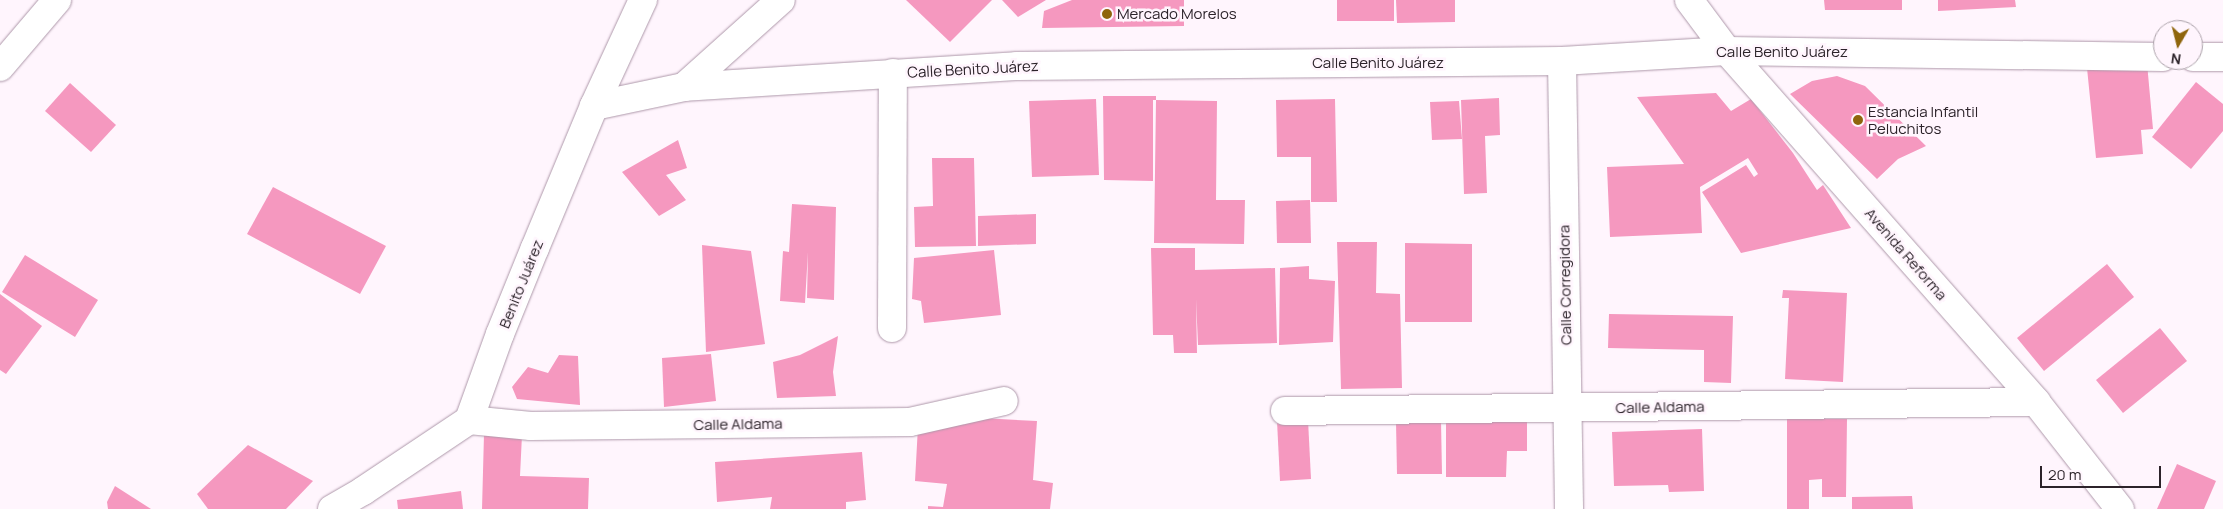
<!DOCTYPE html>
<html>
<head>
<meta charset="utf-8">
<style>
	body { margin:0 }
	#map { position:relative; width:2223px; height:509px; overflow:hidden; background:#fff5fd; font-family:Manrope,sans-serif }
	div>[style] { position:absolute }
	.building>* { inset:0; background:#f598bf }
	.roads { filter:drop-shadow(0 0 1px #ae98aa) drop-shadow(0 0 1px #ae98aa) }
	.minor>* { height:28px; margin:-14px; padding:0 14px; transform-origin:14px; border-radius:14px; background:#fff }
	.tertiary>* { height:28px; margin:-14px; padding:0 14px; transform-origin:14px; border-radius:14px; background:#fff }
	.dots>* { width:14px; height:14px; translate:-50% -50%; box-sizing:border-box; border:2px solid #fff5fd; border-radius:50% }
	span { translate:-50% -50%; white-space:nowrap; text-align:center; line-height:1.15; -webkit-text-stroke:5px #fff5fd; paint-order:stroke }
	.poi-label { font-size:15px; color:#2c232a }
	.left { translate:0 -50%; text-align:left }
	.street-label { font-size:15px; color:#2c232a }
	.north { position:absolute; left:2153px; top:20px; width:50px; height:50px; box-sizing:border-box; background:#fff5fd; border:1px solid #aba1a9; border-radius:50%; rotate:188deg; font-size:14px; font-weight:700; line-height:20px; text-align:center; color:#2c232a }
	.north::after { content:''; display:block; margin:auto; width:18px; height:22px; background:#8f650c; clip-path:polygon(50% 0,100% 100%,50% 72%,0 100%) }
	.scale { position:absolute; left:2040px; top:466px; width:121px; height:22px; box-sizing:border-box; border:2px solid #2c232a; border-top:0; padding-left:6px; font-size:15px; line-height:18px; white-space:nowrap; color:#2c232a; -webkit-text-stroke:4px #fff5fd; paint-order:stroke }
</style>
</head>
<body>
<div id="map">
	<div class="building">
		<div style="clip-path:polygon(906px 0,992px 0,950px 42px)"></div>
		<div style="clip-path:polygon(1002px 0,1046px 0,1018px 17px)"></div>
		<div style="clip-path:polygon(1072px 0,1184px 0,1184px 26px,1042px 28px,1044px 11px)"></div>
		<div style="clip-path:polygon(1337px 0,1394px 0,1394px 21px,1337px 21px)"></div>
		<div style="clip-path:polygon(1396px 0,1455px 0,1455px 22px,1397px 23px)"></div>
		<div style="clip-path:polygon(1824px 0,1902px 0,1902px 10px,1825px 10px)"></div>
		<div style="clip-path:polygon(1938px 0,2015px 0,2016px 7px,1938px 11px)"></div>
		<div style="clip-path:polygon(2147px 63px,2153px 129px,2141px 130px,2143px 154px,2096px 158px,2087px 68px)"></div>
		<div style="clip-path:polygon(1837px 76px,1865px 86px,1926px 146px,1898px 159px,1877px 179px,1790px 94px,1812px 81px)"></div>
		<div style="clip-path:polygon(2196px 82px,2223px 104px,2223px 131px,2191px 169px,2152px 137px)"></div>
		<div style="clip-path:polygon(70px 83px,116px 125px,91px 152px,45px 111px)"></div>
		<div style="clip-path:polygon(1716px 93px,1731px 111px,1751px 99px,1793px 153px,1817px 190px,1823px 185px,1851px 228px,1741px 253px,1702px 192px,1746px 165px,1754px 177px,1758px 174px,1748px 158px,1700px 187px,1702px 233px,1610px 237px,1607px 167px,1684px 164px,1637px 97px)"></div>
		<div style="clip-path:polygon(1103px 96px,1156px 96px,1156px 100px,1153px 100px,1153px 181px,1104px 180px)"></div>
		<div style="clip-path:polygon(1499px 98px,1500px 135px,1485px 136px,1487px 193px,1464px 194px,1461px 100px)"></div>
		<div style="clip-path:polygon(1096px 99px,1099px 175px,1032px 177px,1029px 101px)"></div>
		<div style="clip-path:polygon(1335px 99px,1337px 202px,1311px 202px,1311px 157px,1277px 157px,1276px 100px)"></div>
		<div style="clip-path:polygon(1156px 100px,1217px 101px,1216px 200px,1245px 200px,1244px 244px,1154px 243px)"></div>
		<div style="clip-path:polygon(1459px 101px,1462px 139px,1432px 140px,1430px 102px)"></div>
		<div style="clip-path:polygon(678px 140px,687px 168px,666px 175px,686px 200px,659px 216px,622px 172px)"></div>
		<div style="clip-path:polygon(932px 158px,974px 158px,976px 246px,915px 247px,914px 207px,933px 206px)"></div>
		<div style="clip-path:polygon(273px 187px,386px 246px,360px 294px,247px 234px)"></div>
		<div style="clip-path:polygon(1310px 200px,1311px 243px,1277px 243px,1276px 201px)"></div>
		<div style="clip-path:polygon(792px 204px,836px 207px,834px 300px,807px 298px,808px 252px,805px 303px,780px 301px,783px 251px,789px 252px)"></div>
		<div style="clip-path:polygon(1036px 214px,1036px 244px,978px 246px,978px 216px)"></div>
		<div style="clip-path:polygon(1337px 242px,1377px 242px,1376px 293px,1400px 294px,1402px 388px,1341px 389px)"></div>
		<div style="clip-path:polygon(1405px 243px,1472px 244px,1472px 322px,1405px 322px)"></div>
		<div style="clip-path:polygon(702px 245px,751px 251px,765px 344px,706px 352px)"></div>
		<div style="clip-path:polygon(1151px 248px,1195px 248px,1195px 270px,1275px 268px,1277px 343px,1198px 345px,1196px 299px,1197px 353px,1174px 353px,1173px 335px,1153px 335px)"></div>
		<div style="clip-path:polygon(994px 250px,1001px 315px,924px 323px,921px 301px,912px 299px,914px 258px)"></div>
		<div style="clip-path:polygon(25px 255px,98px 300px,75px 337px,2px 292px)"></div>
		<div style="clip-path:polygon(2107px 264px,2134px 297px,2044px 371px,2017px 338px)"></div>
		<div style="clip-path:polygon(1309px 266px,1309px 279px,1335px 281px,1333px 342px,1279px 345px,1280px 268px)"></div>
		<div style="clip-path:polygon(1783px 290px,1847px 293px,1843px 382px,1785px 379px,1789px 298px,1782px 298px)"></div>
		<div style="clip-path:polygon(0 294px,42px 326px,6px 374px,0 370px)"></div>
		<div style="clip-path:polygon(1609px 314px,1733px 316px,1731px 383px,1704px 382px,1704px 350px,1608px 348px)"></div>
		<div style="clip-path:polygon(2160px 328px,2187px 361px,2123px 413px,2096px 380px)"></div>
		<div style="clip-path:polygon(838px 336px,833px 372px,836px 396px,777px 398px,773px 362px,800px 355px)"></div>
		<div style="clip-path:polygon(711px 354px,716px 401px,664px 407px,662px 358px)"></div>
		<div style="clip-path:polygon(559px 355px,578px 356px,580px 405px,517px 399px,512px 387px,528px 367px,548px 373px)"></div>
		<div style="clip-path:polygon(943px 416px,1037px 421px,1033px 480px,1053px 483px,1050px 509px,928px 509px,928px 506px,943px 507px,947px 484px,915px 481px,918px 426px)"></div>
		<div style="clip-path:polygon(1787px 419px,1847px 419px,1846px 497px,1822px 497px,1822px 479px,1809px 480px,1809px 509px,1787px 509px)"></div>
		<div style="clip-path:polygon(1308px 420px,1311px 479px,1280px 481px,1277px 421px)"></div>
		<div style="clip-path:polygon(1441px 421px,1442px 474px,1397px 474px,1396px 422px)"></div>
		<div style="clip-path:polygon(1446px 421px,1527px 421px,1527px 451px,1507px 451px,1506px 477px,1446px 477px)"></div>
		<div style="clip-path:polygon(1702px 429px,1704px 491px,1669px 492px,1668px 485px,1614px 486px,1612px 432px)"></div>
		<div style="clip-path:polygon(484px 434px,522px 435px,520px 476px,589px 478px,588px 509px,482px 509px)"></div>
		<div style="clip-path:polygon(248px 445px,313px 481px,286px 509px,208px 509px,197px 494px)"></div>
		<div style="clip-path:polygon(862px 452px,866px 500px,846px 502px,846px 509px,770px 509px,772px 497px,717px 502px,715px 462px)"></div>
		<div style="clip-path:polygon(2177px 464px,2216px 481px,2204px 509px,2157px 509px)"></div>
		<div style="clip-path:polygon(115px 486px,151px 509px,108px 509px,107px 502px)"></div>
		<div style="clip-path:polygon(461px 491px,463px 509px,398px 509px,397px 500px)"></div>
		<div style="clip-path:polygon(1912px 496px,1913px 509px,1852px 509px,1852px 497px)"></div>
	</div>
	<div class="roads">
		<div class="minor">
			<div style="left:2193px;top:57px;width:30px"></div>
			<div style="left:1562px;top:61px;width:448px;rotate:89.1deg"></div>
			<div style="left:0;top:67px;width:88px;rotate:-49.6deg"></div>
			<div style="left:684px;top:87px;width:130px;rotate:-41.9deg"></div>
			<div style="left:594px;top:106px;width:92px;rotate:-11.9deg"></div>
			<div style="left:684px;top:87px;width:334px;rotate:-3.6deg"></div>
			<div style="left:1017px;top:66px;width:545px;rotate:-0.53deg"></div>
			<div style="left:1562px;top:61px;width:165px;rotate:-3.5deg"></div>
			<div style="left:1727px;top:51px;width:436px;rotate:0.8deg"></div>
			<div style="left:892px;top:328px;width:255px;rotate:-89.8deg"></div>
			<div style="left:1285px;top:411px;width:751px;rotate:-0.69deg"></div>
			<div style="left:469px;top:420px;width:62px;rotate:5.5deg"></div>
			<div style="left:531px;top:426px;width:379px;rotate:-0.6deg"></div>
			<div style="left:910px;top:422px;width:96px;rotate:-12.6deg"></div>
			<div style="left:332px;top:509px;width:36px;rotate:-30deg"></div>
			<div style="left:363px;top:491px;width:128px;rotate:-33.8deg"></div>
			<div style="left:469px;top:420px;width:91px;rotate:-70.2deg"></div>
			<div style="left:500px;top:334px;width:93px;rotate:-67.9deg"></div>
			<div style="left:535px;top:248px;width:154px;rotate:-67.4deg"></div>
			<div style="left:594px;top:106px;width:117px;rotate:-65.2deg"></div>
		</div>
		<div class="tertiary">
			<div style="left:1689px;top:0;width:64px;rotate:53.3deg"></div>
			<div style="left:1727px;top:51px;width:468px;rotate:48.6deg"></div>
			<div style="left:2036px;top:402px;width:136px;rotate:51.9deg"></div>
		</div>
	</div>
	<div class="dots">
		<div style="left:1107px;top:14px;background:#8f650c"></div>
		<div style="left:1858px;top:120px;background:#8f650c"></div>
	</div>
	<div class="poi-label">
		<span class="left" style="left:1117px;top:14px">Mercado Morelos</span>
		<span class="left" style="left:1868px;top:120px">Estancia Infantil<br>Peluchitos</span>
	</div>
	<div class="street-label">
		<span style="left:1782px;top:52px">Calle Benito Juárez</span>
		<span style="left:1378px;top:63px">Calle Benito Juárez</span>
		<span style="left:973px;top:69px;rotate:-3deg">Calle Benito Juárez</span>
		<span style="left:1906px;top:254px;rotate:49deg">Avenida Reforma</span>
		<span style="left:521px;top:284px;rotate:-68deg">Benito Juárez</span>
		<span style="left:1565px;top:285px;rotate:-91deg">Calle Corregidora</span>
		<span style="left:1660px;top:407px;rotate:-1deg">Calle Aldama</span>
		<span style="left:738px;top:424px;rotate:-1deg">Calle Aldama</span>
	</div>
	<div class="north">N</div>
	<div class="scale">20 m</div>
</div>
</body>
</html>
